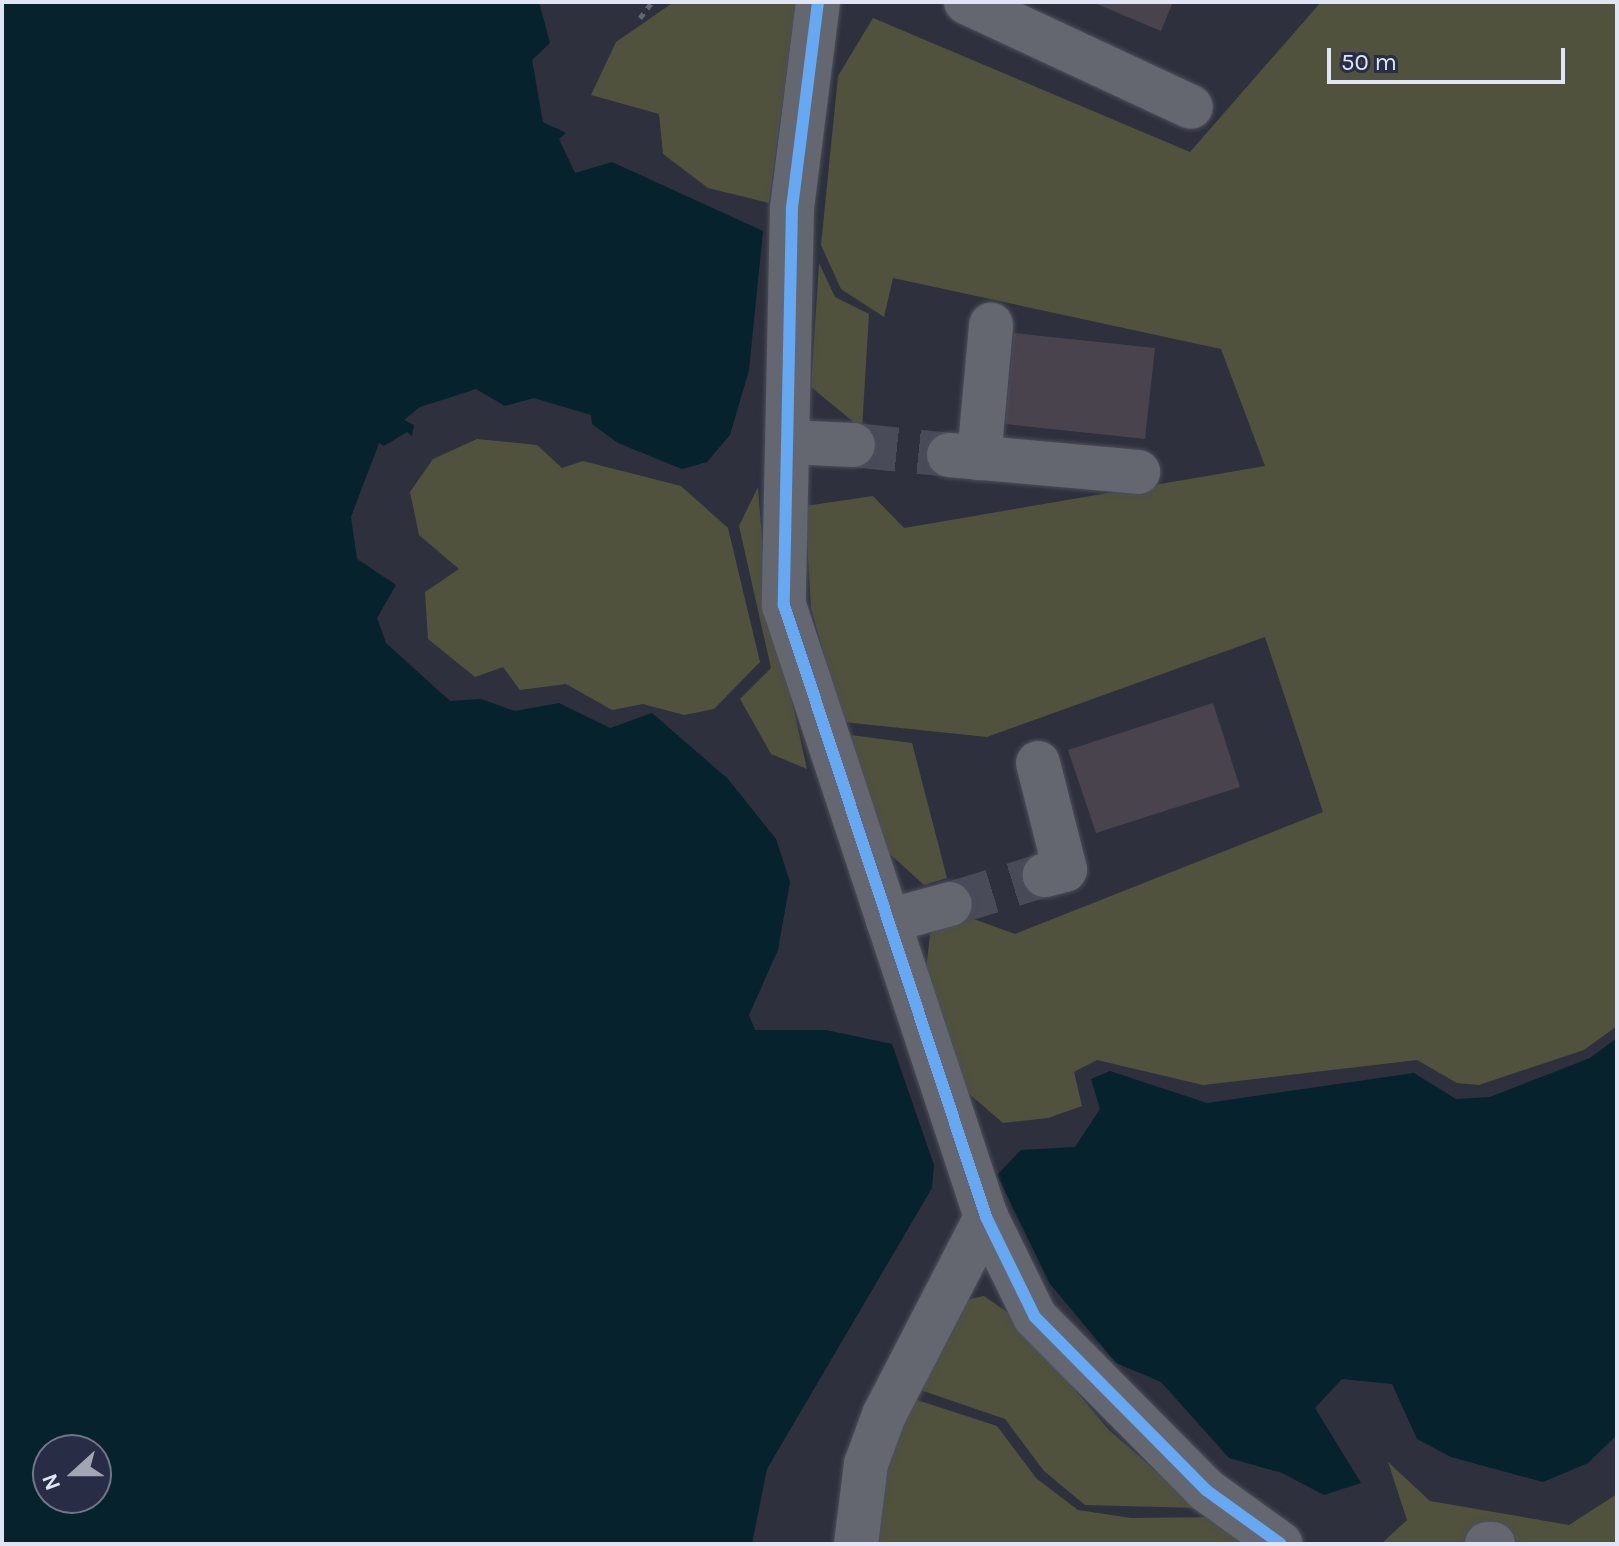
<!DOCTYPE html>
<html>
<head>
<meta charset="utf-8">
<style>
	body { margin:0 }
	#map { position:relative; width:1619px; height:1546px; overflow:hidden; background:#2e303e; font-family:Karla,sans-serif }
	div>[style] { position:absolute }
	.green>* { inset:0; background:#50523d }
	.water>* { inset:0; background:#06222c }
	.building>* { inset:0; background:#48434d }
	.minor-tunnel>* { height:44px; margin-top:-22px; transform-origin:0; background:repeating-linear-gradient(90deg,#494b59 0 44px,transparent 0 66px) }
	.path>* { height:5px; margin-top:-2.5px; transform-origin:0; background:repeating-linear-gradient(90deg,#64666f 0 6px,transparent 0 12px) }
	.roads { filter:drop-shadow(0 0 2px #4c4e5a) drop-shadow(0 0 2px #4c4e5a) }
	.minor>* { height:44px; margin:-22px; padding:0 22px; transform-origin:22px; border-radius:22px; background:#646670 }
	.cycleway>* { height:12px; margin:-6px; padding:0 6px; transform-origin:6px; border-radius:6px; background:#66a8f1 }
	span { translate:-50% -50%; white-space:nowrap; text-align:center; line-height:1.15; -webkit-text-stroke:8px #282c44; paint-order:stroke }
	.frame { position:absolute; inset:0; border:4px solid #e1e4f4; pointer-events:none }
	.north { position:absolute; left:32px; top:1434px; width:80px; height:80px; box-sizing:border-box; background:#282c44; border:2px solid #72768a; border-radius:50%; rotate:249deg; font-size:22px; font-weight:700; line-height:32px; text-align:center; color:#e1e4f4 }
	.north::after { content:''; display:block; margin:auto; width:28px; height:36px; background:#a2a5b4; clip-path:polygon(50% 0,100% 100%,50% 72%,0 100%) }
	.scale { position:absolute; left:1327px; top:48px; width:238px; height:36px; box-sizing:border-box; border:4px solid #e1e4f4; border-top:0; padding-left:10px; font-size:24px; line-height:28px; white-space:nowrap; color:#e1e4f4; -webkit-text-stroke:6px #282c44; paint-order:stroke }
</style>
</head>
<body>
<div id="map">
	<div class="green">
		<div style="clip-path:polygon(796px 2px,769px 203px,708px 188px,663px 154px,659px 114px,591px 95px,616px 42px,671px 4px)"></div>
		<div style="clip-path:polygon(1321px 2px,1617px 2px,1617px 1026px,1584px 1050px,1479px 1085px,1457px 1083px,1417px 1060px,1203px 1085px,1097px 1060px,1074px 1072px,1082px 1106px,1048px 1118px,1003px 1123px,960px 1086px,925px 980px,930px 934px,957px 913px,1015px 934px,1323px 812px,1265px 637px,987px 737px,843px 722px,811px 608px,805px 506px,873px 496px,904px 528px,1265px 466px,1221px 349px,893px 278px,884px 317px,841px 289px,821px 245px,838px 76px,873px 18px,1190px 152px)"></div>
		<div style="clip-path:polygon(819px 263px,835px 297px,869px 314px,862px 429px,811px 387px)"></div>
		<div style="clip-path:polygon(477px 439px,537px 445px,562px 468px,583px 461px,681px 486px,728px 528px,760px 662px,714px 709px,684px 715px,643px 704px,612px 710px,566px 684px,520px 690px,503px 667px,475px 677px,428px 639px,425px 592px,459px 569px,419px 535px,410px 492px,433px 459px)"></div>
		<div style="clip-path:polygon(758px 487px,765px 580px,807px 769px,771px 754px,740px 699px,771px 668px,739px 526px)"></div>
		<div style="clip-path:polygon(843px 734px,912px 743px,947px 878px,924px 885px,881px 846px)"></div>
		<div style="clip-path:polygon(984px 1296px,1013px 1316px,1108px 1429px,1198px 1508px,1085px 1505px,1044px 1471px,1005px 1419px,912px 1387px,961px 1301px)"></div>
		<div style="clip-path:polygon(908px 1397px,997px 1426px,1036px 1478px,1078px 1510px,1131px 1518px,1220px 1517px,1255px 1544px,872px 1544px,882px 1468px)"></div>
		<div style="clip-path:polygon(1388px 1462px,1430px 1501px,1569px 1525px,1617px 1494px,1617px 1544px,1381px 1544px,1407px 1520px)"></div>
	</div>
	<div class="water">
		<div style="clip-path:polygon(evenodd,2px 2px,539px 2px,550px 43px,532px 60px,543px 122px,566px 133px,559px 139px,575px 173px,612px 162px,763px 231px,749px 370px,730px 435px,707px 462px,682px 469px,618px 443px,592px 424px,591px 415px,534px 398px,505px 406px,476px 389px,420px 407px,404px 420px,414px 425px,412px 436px,407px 432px,384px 446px,379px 443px,351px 517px,357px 559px,396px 585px,377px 618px,386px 643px,450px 701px,481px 699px,515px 711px,559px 703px,610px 728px,652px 713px,728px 779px,776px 839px,790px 882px,778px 950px,749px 1015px,755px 1030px,826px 1030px,892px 1044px,934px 1165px,932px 1188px,767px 1469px,752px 1544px,2px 1544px,2px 2px,48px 1450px,96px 1450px,96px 1498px,48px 1498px,48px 1450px)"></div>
		<div style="clip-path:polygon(1617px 1038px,1617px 1435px,1588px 1463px,1543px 1482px,1451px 1457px,1417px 1439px,1392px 1384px,1342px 1379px,1315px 1408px,1361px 1483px,1324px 1495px,1282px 1473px,1229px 1458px,1161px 1382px,1116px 1363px,1050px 1284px,997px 1175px,1021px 1150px,1075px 1147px,1100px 1109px,1091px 1079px,1110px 1071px,1207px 1103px,1414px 1073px,1456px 1099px,1490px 1097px,1590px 1058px)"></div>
	</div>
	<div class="building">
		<div style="clip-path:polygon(1092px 2px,1173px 2px,1161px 31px)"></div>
		<div style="clip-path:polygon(1014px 333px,1155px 348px,1145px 439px,1005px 424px)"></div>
		<div style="clip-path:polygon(1213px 703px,1240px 787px,1096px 833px,1068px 750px)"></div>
	</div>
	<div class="minor-tunnel">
		<div style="left:853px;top:445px;width:97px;rotate:5.9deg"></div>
		<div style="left:950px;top:904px;width:99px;rotate:-17deg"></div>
	</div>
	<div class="path">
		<div style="left:640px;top:18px;width:20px;rotate:-53deg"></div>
	</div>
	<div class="roads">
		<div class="minor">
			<div style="left:818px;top:2px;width:207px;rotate:97.2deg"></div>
			<div style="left:792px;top:207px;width:398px;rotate:91.2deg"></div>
			<div style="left:784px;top:605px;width:644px;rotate:71.73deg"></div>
			<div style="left:986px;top:1217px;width:111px;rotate:63.9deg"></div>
			<div style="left:1035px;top:1317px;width:243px;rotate:45.3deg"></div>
			<div style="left:1206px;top:1490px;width:92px;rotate:35.8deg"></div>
			<div style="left:966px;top:2px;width:248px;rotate:25deg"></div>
			<div style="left:788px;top:442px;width:65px;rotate:2.6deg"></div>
			<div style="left:949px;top:455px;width:190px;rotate:5.1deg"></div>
			<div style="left:979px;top:458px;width:134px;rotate:-84.8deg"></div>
			<div style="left:1038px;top:763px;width:110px;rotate:75.8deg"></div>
			<div style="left:1065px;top:870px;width:21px;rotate:166deg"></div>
			<div style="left:888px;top:921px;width:64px;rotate:-15.3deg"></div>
			<div style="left:856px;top:1544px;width:81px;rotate:-82.9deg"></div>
			<div style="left:866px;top:1464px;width:52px;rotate:-69.8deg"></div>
			<div style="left:884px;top:1415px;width:223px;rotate:-62.7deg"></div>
			<div style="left:1487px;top:1544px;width:6px"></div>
		</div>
	</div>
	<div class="cycleway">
		<div style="left:818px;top:2px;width:207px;rotate:97.2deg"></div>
		<div style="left:792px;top:207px;width:398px;rotate:91.2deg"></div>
		<div style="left:784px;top:605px;width:644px;rotate:71.73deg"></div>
		<div style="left:986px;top:1217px;width:111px;rotate:63.9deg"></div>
		<div style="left:1035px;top:1317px;width:243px;rotate:45.3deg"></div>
		<div style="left:1206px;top:1490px;width:92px;rotate:35.8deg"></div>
	</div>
	<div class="frame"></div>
	<div class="north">N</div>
	<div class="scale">50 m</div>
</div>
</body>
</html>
